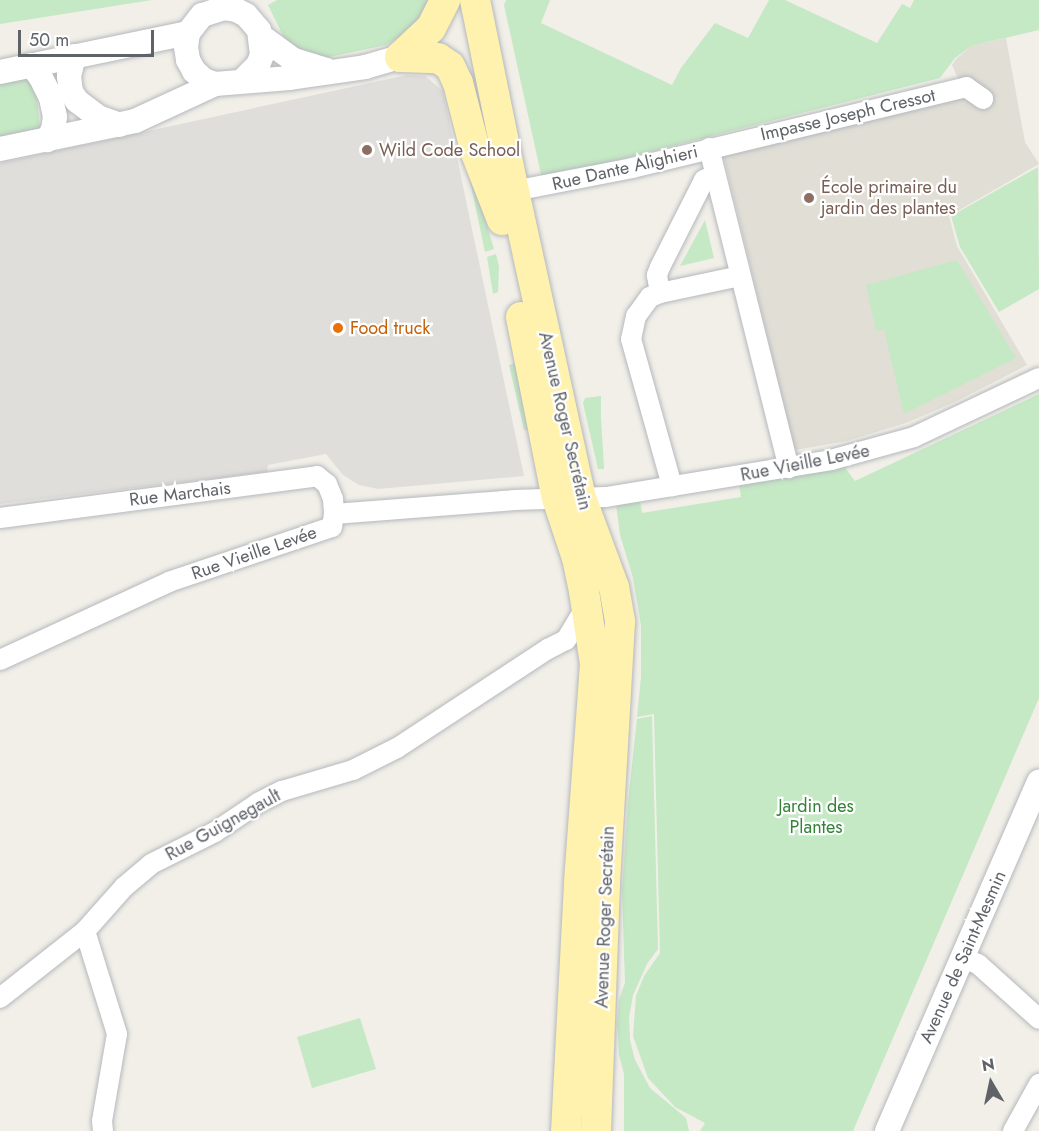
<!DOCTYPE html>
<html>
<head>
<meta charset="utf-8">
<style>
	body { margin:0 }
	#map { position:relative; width:1039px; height:1131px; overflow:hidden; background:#f1efe8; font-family:Jost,sans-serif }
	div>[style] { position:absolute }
	.industrial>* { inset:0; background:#e0deda }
	.education>* { inset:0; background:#e1ded6 }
	.green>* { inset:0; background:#c5e8c5 }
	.roads { filter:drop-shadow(0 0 2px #b5b8bc) drop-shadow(0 0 2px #b5b8bc) }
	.minor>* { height:20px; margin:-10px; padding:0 10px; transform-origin:10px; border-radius:10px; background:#fff }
	.tertiary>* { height:24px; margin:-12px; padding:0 12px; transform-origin:12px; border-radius:12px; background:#fff }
	.primary>* { height:30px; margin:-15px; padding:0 15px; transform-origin:15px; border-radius:15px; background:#fff2af }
	.dots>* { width:16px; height:16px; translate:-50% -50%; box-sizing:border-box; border:3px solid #fff; border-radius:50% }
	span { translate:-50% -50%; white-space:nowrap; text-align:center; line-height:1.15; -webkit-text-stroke:4.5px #fff; paint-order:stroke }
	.street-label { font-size:18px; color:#5f6368 }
	.education-label { font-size:18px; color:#785e54 }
	.left { translate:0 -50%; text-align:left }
	.food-label { font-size:18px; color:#c56008 }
	.park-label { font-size:18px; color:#348238 }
	.north { position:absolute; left:961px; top:1053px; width:60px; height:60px; -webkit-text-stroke:4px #fff; paint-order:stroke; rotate:351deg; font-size:16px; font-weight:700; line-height:24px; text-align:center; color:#5f6368 }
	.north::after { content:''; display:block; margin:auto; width:21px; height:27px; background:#5f6368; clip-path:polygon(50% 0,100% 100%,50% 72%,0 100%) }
	.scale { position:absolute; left:18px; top:30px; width:136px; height:27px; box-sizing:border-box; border:3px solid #5f6368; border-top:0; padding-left:8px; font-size:18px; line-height:21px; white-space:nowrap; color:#5f6368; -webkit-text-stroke:4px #fff; paint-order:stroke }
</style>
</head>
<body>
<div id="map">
	<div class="industrial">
		<div style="clip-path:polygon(407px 75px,425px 76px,443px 91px,524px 476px,378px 489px,359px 485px,343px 475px,326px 454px,268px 465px,267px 472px,0 504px,0 163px)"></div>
	</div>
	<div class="education">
		<div style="clip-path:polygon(1006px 38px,1025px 142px,1039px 164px,949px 216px,957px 246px,1027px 365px,955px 402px,906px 423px,847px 441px,795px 450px,723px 153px,965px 94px,952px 65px,956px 59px,971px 46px)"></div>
	</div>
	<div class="green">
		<div style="clip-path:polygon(0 0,152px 0,0 24px)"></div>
		<div style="clip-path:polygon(277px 0,428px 0,420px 18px,406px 33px,386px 45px,325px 58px,294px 48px,285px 40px,268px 5px)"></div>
		<div style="clip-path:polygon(506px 0,550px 0,541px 23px,672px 85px,681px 68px,715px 23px,748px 38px,769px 0,785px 0,877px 43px,902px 4px,910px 8px,914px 0,1039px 0,1039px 30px,971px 46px,955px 58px,940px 78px,542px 179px,504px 5px)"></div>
		<div style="clip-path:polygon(28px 76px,37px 99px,40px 129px,0 137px,0 82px)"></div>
		<div style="clip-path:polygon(1038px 167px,1039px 289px,999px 312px,960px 247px,951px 216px)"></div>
		<div style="clip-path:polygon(472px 175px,494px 249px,485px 252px,469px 176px)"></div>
		<div style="clip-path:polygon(705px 220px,714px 258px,680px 266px)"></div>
		<div style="clip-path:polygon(496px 254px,499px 267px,498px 292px,493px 294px,487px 257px)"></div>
		<div style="clip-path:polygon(957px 260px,1016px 358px,904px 414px,884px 330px,876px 331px,866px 285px)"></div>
		<div style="clip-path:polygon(515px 363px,521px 375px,532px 429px,524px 430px,509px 365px)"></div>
		<div style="clip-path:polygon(1039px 394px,1039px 698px,853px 1131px,700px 1131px,705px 1123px,675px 1107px,648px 1078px,633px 1036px,636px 996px,644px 976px,660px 953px,654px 714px,637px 717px,641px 677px,641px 625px,633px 578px,620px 535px,616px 504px,640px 500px,642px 513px,741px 497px,739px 484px,843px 465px,855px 481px)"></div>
		<div style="clip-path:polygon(601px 396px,601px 417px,604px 469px,598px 469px,583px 403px,585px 398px)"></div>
		<div style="clip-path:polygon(652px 716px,658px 949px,647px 964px,633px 995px,629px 1017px,630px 1040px,635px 1060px,650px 1088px,686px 1118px,689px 1131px,624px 1131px,624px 1074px,619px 1055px,617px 1024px,619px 1000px,625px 983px,622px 891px,628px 801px,637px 719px)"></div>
		<div style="clip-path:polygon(360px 1018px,376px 1069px,312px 1088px,297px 1037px)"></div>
	</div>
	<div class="roads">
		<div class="minor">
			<div style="left:709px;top:148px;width:330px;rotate:76deg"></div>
			<div style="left:715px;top:175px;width:12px;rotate:156deg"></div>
			<div style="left:704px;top:180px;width:97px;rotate:116.8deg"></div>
			<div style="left:660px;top:267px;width:9px;rotate:111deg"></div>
			<div style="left:657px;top:275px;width:18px;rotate:81deg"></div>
			<div style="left:660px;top:293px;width:82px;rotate:-12deg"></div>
			<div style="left:514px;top:191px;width:120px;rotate:-11deg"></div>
			<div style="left:632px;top:168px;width:344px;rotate:-13.6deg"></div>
			<div style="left:966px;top:87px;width:21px;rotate:35deg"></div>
			<div style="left:660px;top:293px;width:11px;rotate:158deg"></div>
			<div style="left:650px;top:297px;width:24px;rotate:126deg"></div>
			<div style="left:636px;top:316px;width:24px;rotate:102deg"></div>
			<div style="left:631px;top:339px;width:153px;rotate:74.4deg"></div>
			<div style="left:334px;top:514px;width:181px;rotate:-4.4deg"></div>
			<div style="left:514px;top:500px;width:92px;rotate:-1.9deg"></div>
			<div style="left:606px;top:497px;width:228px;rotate:-9.3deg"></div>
			<div style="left:831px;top:460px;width:86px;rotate:-15.5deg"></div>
			<div style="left:914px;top:437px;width:138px;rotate:-25.3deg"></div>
			<div style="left:0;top:518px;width:320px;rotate:-7.5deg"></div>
			<div style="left:317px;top:476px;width:13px;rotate:39deg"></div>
			<div style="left:327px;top:484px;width:16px;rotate:68deg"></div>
			<div style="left:333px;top:499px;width:15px;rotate:86deg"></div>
			<div style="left:334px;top:514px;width:13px;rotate:99deg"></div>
			<div style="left:332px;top:527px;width:172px;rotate:161.4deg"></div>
			<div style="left:169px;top:582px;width:186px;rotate:155.2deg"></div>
			<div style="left:85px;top:931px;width:108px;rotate:72.7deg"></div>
			<div style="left:117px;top:1034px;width:88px;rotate:99.8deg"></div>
			<div style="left:102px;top:1121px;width:10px;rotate:84deg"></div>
			<div style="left:963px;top:958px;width:16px;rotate:22deg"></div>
			<div style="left:978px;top:964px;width:82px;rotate:42deg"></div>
			<div style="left:0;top:998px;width:108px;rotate:-38.2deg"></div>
			<div style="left:85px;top:931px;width:59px;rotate:-48.4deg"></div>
			<div style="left:124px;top:887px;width:35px;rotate:-40deg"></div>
			<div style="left:151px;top:864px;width:72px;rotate:-26.6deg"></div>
			<div style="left:215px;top:832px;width:52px;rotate:-34deg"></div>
			<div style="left:258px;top:803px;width:27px;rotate:-27deg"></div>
			<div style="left:282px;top:791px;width:74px;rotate:-16.5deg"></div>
			<div style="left:353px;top:770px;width:49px;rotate:-26.6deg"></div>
			<div style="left:397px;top:748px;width:181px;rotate:-33.3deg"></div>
			<div style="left:548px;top:649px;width:20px;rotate:-27deg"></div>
			<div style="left:566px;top:640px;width:41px;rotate:-59deg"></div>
			<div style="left:1013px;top:1131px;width:54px;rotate:-61deg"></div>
		</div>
		<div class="tertiary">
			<div style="left:262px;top:37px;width:39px;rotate:36deg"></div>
			<div style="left:294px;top:60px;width:34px;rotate:17deg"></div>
			<div style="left:74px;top:56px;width:21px;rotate:104deg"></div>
			<div style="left:69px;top:76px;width:16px;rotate:83deg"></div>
			<div style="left:71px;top:92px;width:11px;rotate:56deg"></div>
			<div style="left:77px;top:101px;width:26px;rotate:37deg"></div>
			<div style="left:98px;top:117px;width:23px;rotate:20deg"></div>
			<div style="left:31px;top:65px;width:14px;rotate:51deg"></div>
			<div style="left:40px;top:76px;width:25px;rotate:63deg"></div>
			<div style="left:51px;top:98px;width:19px;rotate:78deg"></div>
			<div style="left:55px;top:117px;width:13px;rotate:99deg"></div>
			<div style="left:53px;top:130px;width:12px;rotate:121deg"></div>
			<div style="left:0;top:72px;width:192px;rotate:-11.7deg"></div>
			<div style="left:242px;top:81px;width:23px;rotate:-45deg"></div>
			<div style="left:258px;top:65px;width:11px;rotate:-68deg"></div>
			<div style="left:262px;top:55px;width:25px;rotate:-97deg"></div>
			<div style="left:259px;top:30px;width:20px;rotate:-131deg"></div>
			<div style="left:246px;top:15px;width:11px;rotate:-153deg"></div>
			<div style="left:236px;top:10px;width:12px;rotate:-171deg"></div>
			<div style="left:224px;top:8px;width:23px;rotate:162deg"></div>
			<div style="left:202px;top:15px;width:23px;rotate:128deg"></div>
			<div style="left:188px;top:33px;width:14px;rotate:98deg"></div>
			<div style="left:186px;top:47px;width:13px;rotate:81deg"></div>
			<div style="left:188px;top:60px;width:13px;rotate:61deg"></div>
			<div style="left:194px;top:71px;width:13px;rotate:42deg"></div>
			<div style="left:204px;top:80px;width:12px;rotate:20deg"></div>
			<div style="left:215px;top:84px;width:75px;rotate:-4.6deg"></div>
			<div style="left:290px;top:78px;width:76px;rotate:-8.3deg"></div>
			<div style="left:365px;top:67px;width:36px;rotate:-16deg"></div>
			<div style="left:0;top:149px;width:138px;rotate:-11.7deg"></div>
			<div style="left:135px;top:121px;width:88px;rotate:-24.8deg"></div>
			<div style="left:887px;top:1131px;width:381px;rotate:-66.5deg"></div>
		</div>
		<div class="primary">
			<div style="left:475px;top:0;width:195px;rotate:78.5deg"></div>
			<div style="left:514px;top:191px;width:314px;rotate:77.7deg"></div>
			<div style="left:581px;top:498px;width:95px;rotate:69.7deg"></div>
			<div style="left:614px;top:587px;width:36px;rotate:80deg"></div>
			<div style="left:620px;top:622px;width:263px;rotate:93.3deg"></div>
			<div style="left:605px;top:885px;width:246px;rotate:92.1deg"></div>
			<div style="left:400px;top:57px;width:38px;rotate:2deg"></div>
			<div style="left:438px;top:58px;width:14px;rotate:34deg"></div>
			<div style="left:450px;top:66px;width:19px;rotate:65deg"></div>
			<div style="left:458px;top:83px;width:72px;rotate:75.6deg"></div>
			<div style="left:476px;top:153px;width:72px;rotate:68.8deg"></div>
			<div style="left:400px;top:57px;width:42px;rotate:-43.1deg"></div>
			<div style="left:431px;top:28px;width:31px;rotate:-63deg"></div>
			<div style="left:521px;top:317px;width:185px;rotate:78.8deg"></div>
			<div style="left:557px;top:498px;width:63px;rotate:71.6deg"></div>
			<div style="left:577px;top:558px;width:34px;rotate:78deg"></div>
			<div style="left:584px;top:591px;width:74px;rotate:81.4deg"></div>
			<div style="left:595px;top:664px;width:221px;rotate:94.2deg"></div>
			<div style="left:579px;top:884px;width:247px;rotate:93deg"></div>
		</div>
	</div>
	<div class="dots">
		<div style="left:367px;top:150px;background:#8d6e63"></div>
		<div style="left:809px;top:198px;background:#8d6e63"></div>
		<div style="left:338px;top:328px;background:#e8710a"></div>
	</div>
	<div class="street-label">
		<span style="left:848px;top:115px;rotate:-13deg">Impasse Joseph Cressot</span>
		<span style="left:625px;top:168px;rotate:-13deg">Rue Dante Alighieri</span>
		<span style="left:565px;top:421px;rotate:77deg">Avenue Roger Secrétain</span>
		<span style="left:805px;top:463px;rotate:-11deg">Rue Vieille Levée</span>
		<span style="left:180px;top:494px;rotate:-7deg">Rue Marchais</span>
		<span style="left:254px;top:553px;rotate:-19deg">Rue Vieille Levée</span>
		<span style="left:223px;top:825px;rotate:-29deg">Rue Guignegault</span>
		<span style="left:605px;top:917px;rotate:-88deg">Avenue Roger Secrétain</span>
		<span style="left:963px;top:957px;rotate:-66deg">Avenue de Saint-Mesmin</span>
	</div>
	<div class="education-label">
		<span class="left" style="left:379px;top:150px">Wild Code School</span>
		<span class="left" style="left:821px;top:198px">École primaire du<br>jardin des plantes</span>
	</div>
	<div class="food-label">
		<span class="left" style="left:350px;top:328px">Food truck</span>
	</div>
	<div class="park-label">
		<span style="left:816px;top:817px">Jardin des<br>Plantes</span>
	</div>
	<div class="north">N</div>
	<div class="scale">50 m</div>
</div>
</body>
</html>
